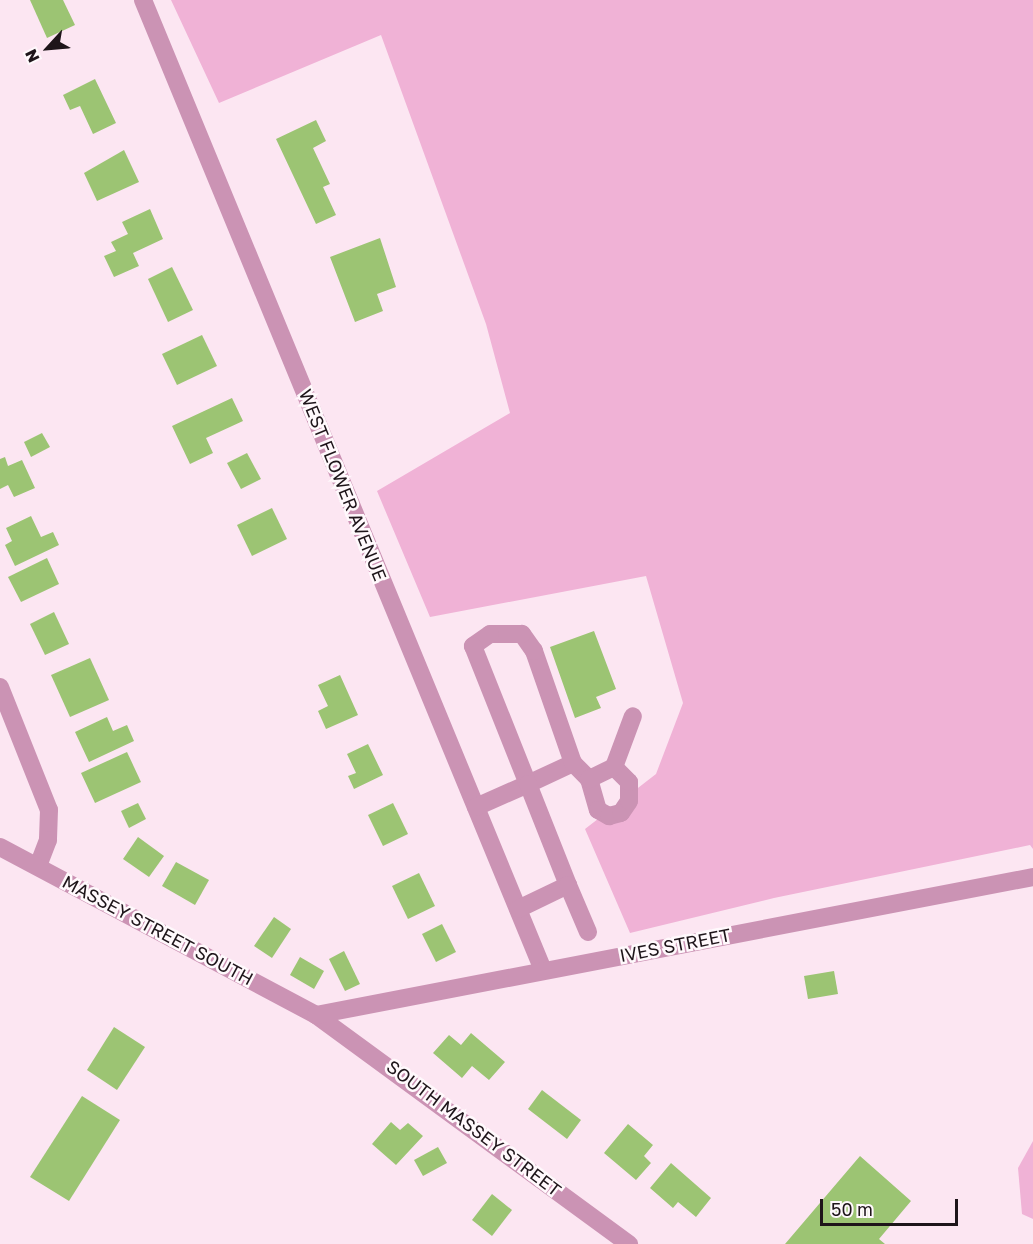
<!DOCTYPE html>
<html>
<head>
<meta charset="utf-8">
<style>
	body { margin:0 }
	#map { position:relative; width:1033px; height:1244px; overflow:hidden; background:#fce6f2; font-family:"Golos Text",sans-serif }
	div>[style] { position:absolute }
	.green>* { inset:0; background:#f0b2d6 }
	.building>* { inset:0; background:#9cc473 }
	.minor>* { height:18px; margin:-9px; padding:0 9px; transform-origin:9px; border-radius:9px; background:#cb93b4 }
	span { translate:-50% -50%; white-space:nowrap; text-align:center; line-height:1.15; -webkit-text-stroke:5px #fff9fc; paint-order:stroke }
	.street-label { font-size:18px; color:#1e151a }
	.north { position:absolute; left:18px; top:18px; width:60px; height:60px; -webkit-text-stroke:4px #fff9fc; paint-order:stroke; rotate:244deg; font-size:16px; font-weight:700; line-height:24px; text-align:center; color:#1e151a }
	.north::after { content:''; display:block; margin:auto; width:21px; height:27px; background:#1e151a; clip-path:polygon(50% 0,100% 100%,50% 72%,0 100%) }
	.scale { position:absolute; left:820px; top:1199px; width:138px; height:27px; box-sizing:border-box; border:3px solid #1e151a; border-top:0; padding-left:8px; font-size:18px; line-height:21px; white-space:nowrap; color:#1e151a; -webkit-text-stroke:4px #fff9fc; paint-order:stroke }
</style>
</head>
<body>
<div id="map">
	<div class="green">
		<div style="clip-path:polygon(171px 0,1033px 0,1033px 849px,1030px 845px,774px 898px,630px 933px,585px 829px,656px 774px,683px 703px,646px 576px,430px 617px,377px 491px,510px 413px,486px 324px,381px 35px,219px 103px)"></div>
		<div style="clip-path:polygon(1033px 1141px,1033px 1219px,1022px 1214px,1018px 1168px)"></div>
	</div>
	<div class="building">
		<div style="clip-path:polygon(30px 0,63px 0,75px 25px,47px 38px)"></div>
		<div style="clip-path:polygon(95px 79px,116px 123px,93px 134px,80px 106px,70px 110px,63px 95px)"></div>
		<div style="clip-path:polygon(316px 120px,326px 141px,313px 148px,330px 184px,323px 187px,336px 215px,316px 224px,276px 139px)"></div>
		<div style="clip-path:polygon(124px 150px,139px 182px,97px 201px,84px 173px)"></div>
		<div style="clip-path:polygon(150px 209px,163px 239px,133px 253px,139px 266px,114px 277px,104px 256px,116px 251px,111px 242px,128px 234px,122px 222px)"></div>
		<div style="clip-path:polygon(380px 238px,396px 287px,377px 294px,383px 311px,355px 322px,330px 257px)"></div>
		<div style="clip-path:polygon(172px 267px,193px 310px,168px 322px,148px 279px)"></div>
		<div style="clip-path:polygon(202px 335px,217px 366px,177px 385px,162px 354px)"></div>
		<div style="clip-path:polygon(232px 398px,243px 421px,206px 438px,213px 453px,190px 464px,172px 426px)"></div>
		<div style="clip-path:polygon(42px 433px,50px 447px,31px 457px,24px 442px)"></div>
		<div style="clip-path:polygon(247px 453px,261px 479px,241px 489px,227px 463px)"></div>
		<div style="clip-path:polygon(5px 457px,8px 466px,22px 460px,35px 488px,14px 497px,8px 485px,0 489px,0 459px)"></div>
		<div style="clip-path:polygon(272px 508px,287px 539px,252px 556px,237px 525px)"></div>
		<div style="clip-path:polygon(31px 516px,41px 537px,53px 532px,59px 545px,15px 566px,5px 545px,12px 541px,6px 528px)"></div>
		<div style="clip-path:polygon(47px 558px,59px 584px,21px 602px,8px 577px)"></div>
		<div style="clip-path:polygon(54px 612px,69px 644px,45px 655px,30px 624px)"></div>
		<div style="clip-path:polygon(594px 631px,616px 689px,596px 697px,601px 708px,575px 718px,550px 647px)"></div>
		<div style="clip-path:polygon(90px 658px,109px 700px,70px 717px,51px 675px)"></div>
		<div style="clip-path:polygon(340px 675px,358px 715px,326px 729px,318px 711px,328px 706px,318px 685px)"></div>
		<div style="clip-path:polygon(107px 717px,113px 731px,127px 725px,134px 741px,89px 762px,75px 732px)"></div>
		<div style="clip-path:polygon(368px 744px,383px 775px,354px 789px,348px 776px,356px 773px,347px 754px)"></div>
		<div style="clip-path:polygon(127px 752px,141px 782px,95px 803px,81px 773px)"></div>
		<div style="clip-path:polygon(138px 803px,146px 819px,129px 828px,121px 811px)"></div>
		<div style="clip-path:polygon(393px 803px,408px 834px,383px 846px,368px 815px)"></div>
		<div style="clip-path:polygon(138px 837px,164px 856px,149px 877px,123px 859px)"></div>
		<div style="clip-path:polygon(176px 862px,209px 880px,195px 905px,162px 886px)"></div>
		<div style="clip-path:polygon(419px 873px,435px 906px,408px 919px,392px 886px)"></div>
		<div style="clip-path:polygon(274px 917px,291px 929px,272px 958px,254px 946px)"></div>
		<div style="clip-path:polygon(442px 924px,456px 952px,436px 962px,422px 934px)"></div>
		<div style="clip-path:polygon(344px 951px,360px 984px,345px 991px,329px 959px)"></div>
		<div style="clip-path:polygon(300px 957px,324px 971px,314px 989px,290px 975px)"></div>
		<div style="clip-path:polygon(834px 971px,838px 994px,808px 999px,804px 976px)"></div>
		<div style="clip-path:polygon(114px 1027px,145px 1047px,117px 1090px,87px 1070px)"></div>
		<div style="clip-path:polygon(471px 1033px,505px 1062px,489px 1080px,472px 1066px,462px 1078px,433px 1053px,449px 1035px,461px 1045px)"></div>
		<div style="clip-path:polygon(542px 1090px,581px 1120px,567px 1139px,528px 1109px)"></div>
		<div style="clip-path:polygon(82px 1096px,120px 1120px,69px 1201px,30px 1177px)"></div>
		<div style="clip-path:polygon(391px 1122px,400px 1130px,408px 1123px,423px 1136px,396px 1165px,372px 1144px)"></div>
		<div style="clip-path:polygon(628px 1124px,653px 1145px,644px 1156px,651px 1163px,636px 1180px,604px 1153px)"></div>
		<div style="clip-path:polygon(438px 1147px,447px 1163px,423px 1176px,414px 1160px)"></div>
		<div style="clip-path:polygon(860px 1156px,911px 1201px,879px 1239px,885px 1244px,785px 1244px)"></div>
		<div style="clip-path:polygon(671px 1163px,711px 1198px,696px 1217px,678px 1202px,673px 1208px,650px 1188px)"></div>
		<div style="clip-path:polygon(492px 1194px,512px 1210px,492px 1236px,472px 1220px)"></div>
	</div>
	<div class="minor">
		<div style="left:143px;top:0;width:1049px;rotate:67.59deg"></div>
		<div style="left:0;top:687px;width:132px;rotate:68.3deg"></div>
		<div style="left:49px;top:810px;width:30px;rotate:92deg"></div>
		<div style="left:48px;top:840px;width:28px;rotate:111deg"></div>
		<div style="left:573px;top:763px;width:23px;rotate:45deg"></div>
		<div style="left:589px;top:779px;width:32px;rotate:74deg"></div>
		<div style="left:598px;top:810px;width:13px;rotate:29deg"></div>
		<div style="left:609px;top:816px;width:12px;rotate:-14deg"></div>
		<div style="left:621px;top:813px;width:14px;rotate:-56deg"></div>
		<div style="left:629px;top:801px;width:19px;rotate:-90deg"></div>
		<div style="left:629px;top:782px;width:21px;rotate:-135deg"></div>
		<div style="left:614px;top:767px;width:28px;rotate:154deg"></div>
		<div style="left:614px;top:767px;width:54px;rotate:-69.6deg"></div>
		<div style="left:476px;top:807px;width:57px;rotate:-23.9deg"></div>
		<div style="left:528px;top:784px;width:50px;rotate:-25deg"></div>
		<div style="left:573px;top:763px;width:119px;rotate:-109.2deg"></div>
		<div style="left:534px;top:651px;width:21px;rotate:-125deg"></div>
		<div style="left:522px;top:634px;width:32px;rotate:180deg"></div>
		<div style="left:490px;top:634px;width:21px;rotate:145deg"></div>
		<div style="left:473px;top:646px;width:149px;rotate:68.3deg"></div>
		<div style="left:528px;top:784px;width:109px;rotate:68.4deg"></div>
		<div style="left:568px;top:885px;width:55px;rotate:154.4deg"></div>
		<div style="left:0;top:847px;width:358px;rotate:28deg"></div>
		<div style="left:316px;top:1015px;width:388px;rotate:36.2deg"></div>
		<div style="left:568px;top:885px;width:51px;rotate:66.9deg"></div>
		<div style="left:316px;top:1015px;width:730px;rotate:-10.89deg"></div>
	</div>
	<div class="street-label">
		<span style="left:343px;top:485px;rotate:68deg">WEST FLOWER AVENUE</span>
		<span style="left:158px;top:930px;rotate:28deg">MASSEY STREET SOUTH</span>
		<span style="left:675px;top:945px;rotate:-11deg">IVES STREET</span>
		<span style="left:474px;top:1128px;rotate:37deg">SOUTH MASSEY STREET</span>
	</div>
	<div class="north">N</div>
	<div class="scale">50 m</div>
</div>
</body>
</html>
